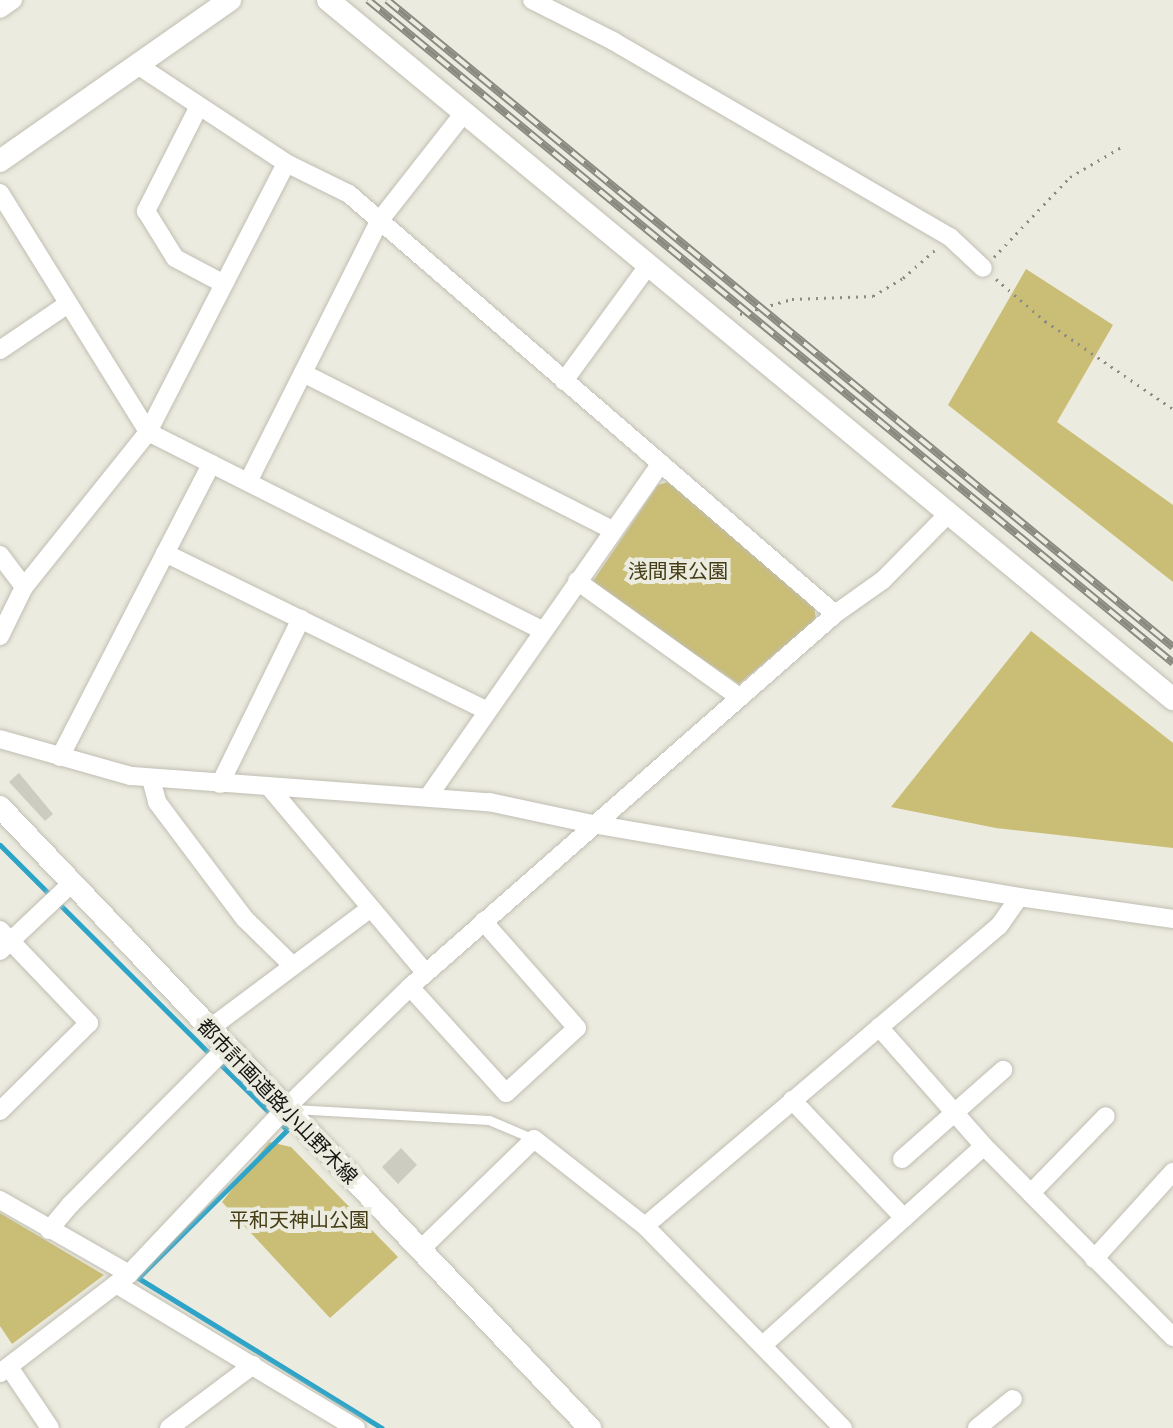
<!DOCTYPE html>
<html>
<head>
<meta charset="utf-8">
<style>
	body { margin:0 }
	#map { position:relative; width:1173px; height:1428px; overflow:hidden; background:#ecebdf; font-family:Quicksand,"Noto Sans JP",sans-serif }
	div>[style] { position:absolute }
	.green>* { inset:0; background:#cabd75 }
	.stream>* { height:5px; margin:-2.5px; padding:0 2.5px; transform-origin:2.5px; border-radius:2.5px; background:#2ca4c8 }
	.building>* { inset:0; background:#cdccc0 }
	.path>* { height:3px; margin-top:-1.5px; transform-origin:0; background:repeating-linear-gradient(90deg,#8c8c83 0 2px,transparent 0 8px) }
	.roads { filter:drop-shadow(0 0 2px #c0beb3) drop-shadow(0 0 2px #c0beb3) }
	.service>* { height:9px; margin:-4.5px; padding:0 4.5px; transform-origin:4.5px; border-radius:4.5px; background:#fff }
	.minor>* { height:18px; margin:-9px; padding:0 9px; transform-origin:9px; border-radius:9px; background:#fff }
	.tertiary>* { height:22px; margin:-11px; padding:0 11px; transform-origin:11px; border-radius:11px; background:#fff }
	.rail>* { height:8px; margin-top:-4px; transform-origin:0; background:repeating-linear-gradient(90deg,#ecebdf 0 15px,#8a8a81 0 30px); box-sizing:border-box; border-block:2px solid #8a8a81 }
	span { translate:-50% -50%; white-space:nowrap; text-align:center; line-height:1.15; -webkit-text-stroke:8px #ecebdf; paint-order:stroke }
	.park-label { font-size:20px; color:#433c15 }
	.street-label { font-size:20px; color:#141410 }
</style>
</head>
<body>
<div id="map">
	<div class="green">
		<div style="clip-path:polygon(1026px 269px,1113px 325px,1057px 422px,1173px 505px,1173px 582px,948px 405px)"></div>
		<div style="clip-path:polygon(668px 482px,814px 606px,816px 619px,739px 684px,591px 584px,658px 485px)"></div>
		<div style="clip-path:polygon(1031px 631px,1173px 743px,1173px 848px,996px 828px,891px 807px)"></div>
		<div style="clip-path:polygon(269px 1142px,291px 1147px,398px 1257px,330px 1318px,222px 1202px)"></div>
		<div style="clip-path:polygon(0 1213px,104px 1275px,12px 1344px,0 1326px)"></div>
	</div>
	<div class="stream">
		<div style="left:0;top:845px;width:299px;rotate:44.9deg"></div>
		<div style="left:219px;top:1063px;width:74px;rotate:44.5deg"></div>
		<div style="left:279px;top:1122px;width:11px;rotate:45deg"></div>
		<div style="left:287px;top:1130px;width:210px;rotate:135.2deg"></div>
		<div style="left:138px;top:1278px;width:286px;rotate:31.6deg"></div>
	</div>
	<div class="building">
		<div style="clip-path:polygon(19px 773px,53px 814px,45px 821px,9px 782px)"></div>
		<div style="clip-path:polygon(401px 1148px,417px 1165px,398px 1184px,382px 1167px)"></div>
	</div>
	<div class="path">
		<div style="left:994px;top:257px;width:110px;rotate:-46.5deg"></div>
		<div style="left:1070px;top:177px;width:61px;rotate:-30.3deg"></div>
		<div style="left:996px;top:279px;width:65px;rotate:40.6deg"></div>
		<div style="left:1045px;top:321px;width:155px;rotate:34.5deg"></div>
		<div style="left:740px;top:314px;width:54px;rotate:-16.1deg"></div>
		<div style="left:792px;top:299px;width:81px;rotate:-2.1deg"></div>
		<div style="left:873px;top:296px;width:35px;rotate:-31deg"></div>
		<div style="left:903px;top:278px;width:43px;rotate:-41.2deg"></div>
	</div>
	<div class="roads">
		<div class="service">
			<div style="left:293px;top:1109px;width:196px;rotate:3.2deg"></div>
			<div style="left:489px;top:1120px;width:49px;rotate:22.9deg"></div>
		</div>
		<div class="minor">
			<div style="left:532px;top:0;width:91px;rotate:26.8deg"></div>
			<div style="left:613px;top:41px;width:390px;rotate:30.2deg"></div>
			<div style="left:950px;top:237px;width:45px;rotate:43.2deg"></div>
			<div style="left:0;top:9px;width:16px;rotate:-35deg"></div>
			<div style="left:139px;top:66px;width:176px;rotate:33.4deg"></div>
			<div style="left:286px;top:163px;width:70px;rotate:26.2deg"></div>
			<div style="left:349px;top:194px;width:642px;rotate:40.83deg"></div>
			<div style="left:199px;top:106px;width:118px;rotate:116.8deg"></div>
			<div style="left:146px;top:211px;width:55px;rotate:58.3deg"></div>
			<div style="left:175px;top:258px;width:55px;rotate:28deg"></div>
			<div style="left:0;top:193px;width:281px;rotate:58.2deg"></div>
			<div style="left:148px;top:432px;width:442px;rotate:26.7deg"></div>
			<div style="left:0;top:350px;width:82px;rotate:-34.1deg"></div>
			<div style="left:303px;top:373px;width:347px;rotate:26.9deg"></div>
			<div style="left:564px;top:381px;width:142px;rotate:-53.9deg"></div>
			<div style="left:248px;top:482px;width:293px;rotate:-63.3deg"></div>
			<div style="left:380px;top:220px;width:136px;rotate:-51.9deg"></div>
			<div style="left:165px;top:553px;width:359px;rotate:26.1deg"></div>
			<div style="left:0;top:555px;width:40px;rotate:53deg"></div>
			<div style="left:577px;top:581px;width:199px;rotate:35.6deg"></div>
			<div style="left:0;top:636px;width:55px;rotate:-63.9deg"></div>
			<div style="left:24px;top:587px;width:198px;rotate:-51.3deg"></div>
			<div style="left:148px;top:432px;width:302px;rotate:-62.8deg"></div>
			<div style="left:0;top:739px;width:136px;rotate:15.8deg"></div>
			<div style="left:131px;top:776px;width:359px;rotate:4.2deg"></div>
			<div style="left:489px;top:802px;width:105px;rotate:12.1deg"></div>
			<div style="left:592px;top:824px;width:433px;rotate:9.7deg"></div>
			<div style="left:1019px;top:897px;width:156px;rotate:8.1deg"></div>
			<div style="left:60px;top:757px;width:330px;rotate:-62.7deg"></div>
			<div style="left:151px;top:779px;width:24px;rotate:75deg"></div>
			<div style="left:157px;top:802px;width:146px;rotate:53.1deg"></div>
			<div style="left:245px;top:919px;width:67px;rotate:44.4deg"></div>
			<div style="left:220px;top:784px;width:184px;rotate:-63.9deg"></div>
			<div style="left:270px;top:788px;width:242px;rotate:49.9deg"></div>
			<div style="left:428px;top:797px;width:407px;rotate:-55.1deg"></div>
			<div style="left:0;top:930px;width:129px;rotate:46.3deg"></div>
			<div style="left:89px;top:1023px;width:125px;rotate:135.3deg"></div>
			<div style="left:0;top:951px;width:99px;rotate:-43.4deg"></div>
			<div style="left:410px;top:987px;width:143px;rotate:47.8deg"></div>
			<div style="left:506px;top:1093px;width:96px;rotate:-42.5deg"></div>
			<div style="left:577px;top:1028px;width:142px;rotate:-131.3deg"></div>
			<div style="left:879px;top:1027px;width:159px;rotate:48.6deg"></div>
			<div style="left:984px;top:1146px;width:269px;rotate:45.3deg"></div>
			<div style="left:209px;top:1029px;width:202px;rotate:-36.8deg"></div>
			<div style="left:792px;top:1100px;width:163px;rotate:46.5deg"></div>
			<div style="left:902px;top:1159px;width:135px;rotate:-41.4deg"></div>
			<div style="left:1031px;top:1193px;width:107px;rotate:-45.8deg"></div>
			<div style="left:0;top:1200px;width:149px;rotate:29.8deg"></div>
			<div style="left:645px;top:1226px;width:464px;rotate:-40.3deg"></div>
			<div style="left:999px;top:926px;width:35px;rotate:-55deg"></div>
			<div style="left:49px;top:1230px;width:34px;rotate:-50deg"></div>
			<div style="left:71px;top:1204px;width:221px;rotate:-45.2deg"></div>
			<div style="left:420px;top:1250px;width:159px;rotate:-44.2deg"></div>
			<div style="left:534px;top:1139px;width:141px;rotate:38.1deg"></div>
			<div style="left:645px;top:1226px;width:283px;rotate:45.6deg"></div>
			<div style="left:1094px;top:1259px;width:118px;rotate:-47.8deg"></div>
			<div style="left:116px;top:1284px;width:280px;rotate:31deg"></div>
			<div style="left:763px;top:1345px;width:297px;rotate:-42deg"></div>
			<div style="left:9px;top:1367px;width:73px;rotate:56.1deg"></div>
			<div style="left:0;top:1373px;width:163px;rotate:-37.5deg"></div>
			<div style="left:129px;top:1274px;width:227px;rotate:-46.6deg"></div>
			<div style="left:285px;top:1109px;width:175px;rotate:-44.3deg"></div>
			<div style="left:410px;top:987px;width:565px;rotate:-41.27deg"></div>
			<div style="left:835px;top:614px;width:59px;rotate:-35.3deg"></div>
			<div style="left:883px;top:580px;width:93px;rotate:-45.4deg"></div>
			<div style="left:169px;top:1428px;width:105px;rotate:-36.9deg"></div>
			<div style="left:977px;top:1428px;width:46px;rotate:-38.9deg"></div>
		</div>
		<div class="tertiary">
			<div style="left:328px;top:0;width:1097px;rotate:39.6deg"></div>
			<div style="left:0;top:161px;width:281px;rotate:-35deg"></div>
			<div style="left:0;top:807px;width:857px;rotate:46.47deg"></div>
		</div>
	</div>
	<div class="rail">
		<div style="left:368px;top:0;width:1043px;rotate:39.47deg"></div>
		<div style="left:387px;top:0;width:1018px;rotate:39.46deg"></div>
	</div>
	<div class="park-label">
		<span style="left:678px;top:570px">浅間東公園</span>
		<span style="left:299px;top:1219px">平和天神山公園</span>
	</div>
	<div class="street-label">
		<span style="left:278px;top:1101px;rotate:46deg">都市計画道路小山野木線</span>
	</div>
</div>
</body>
</html>
